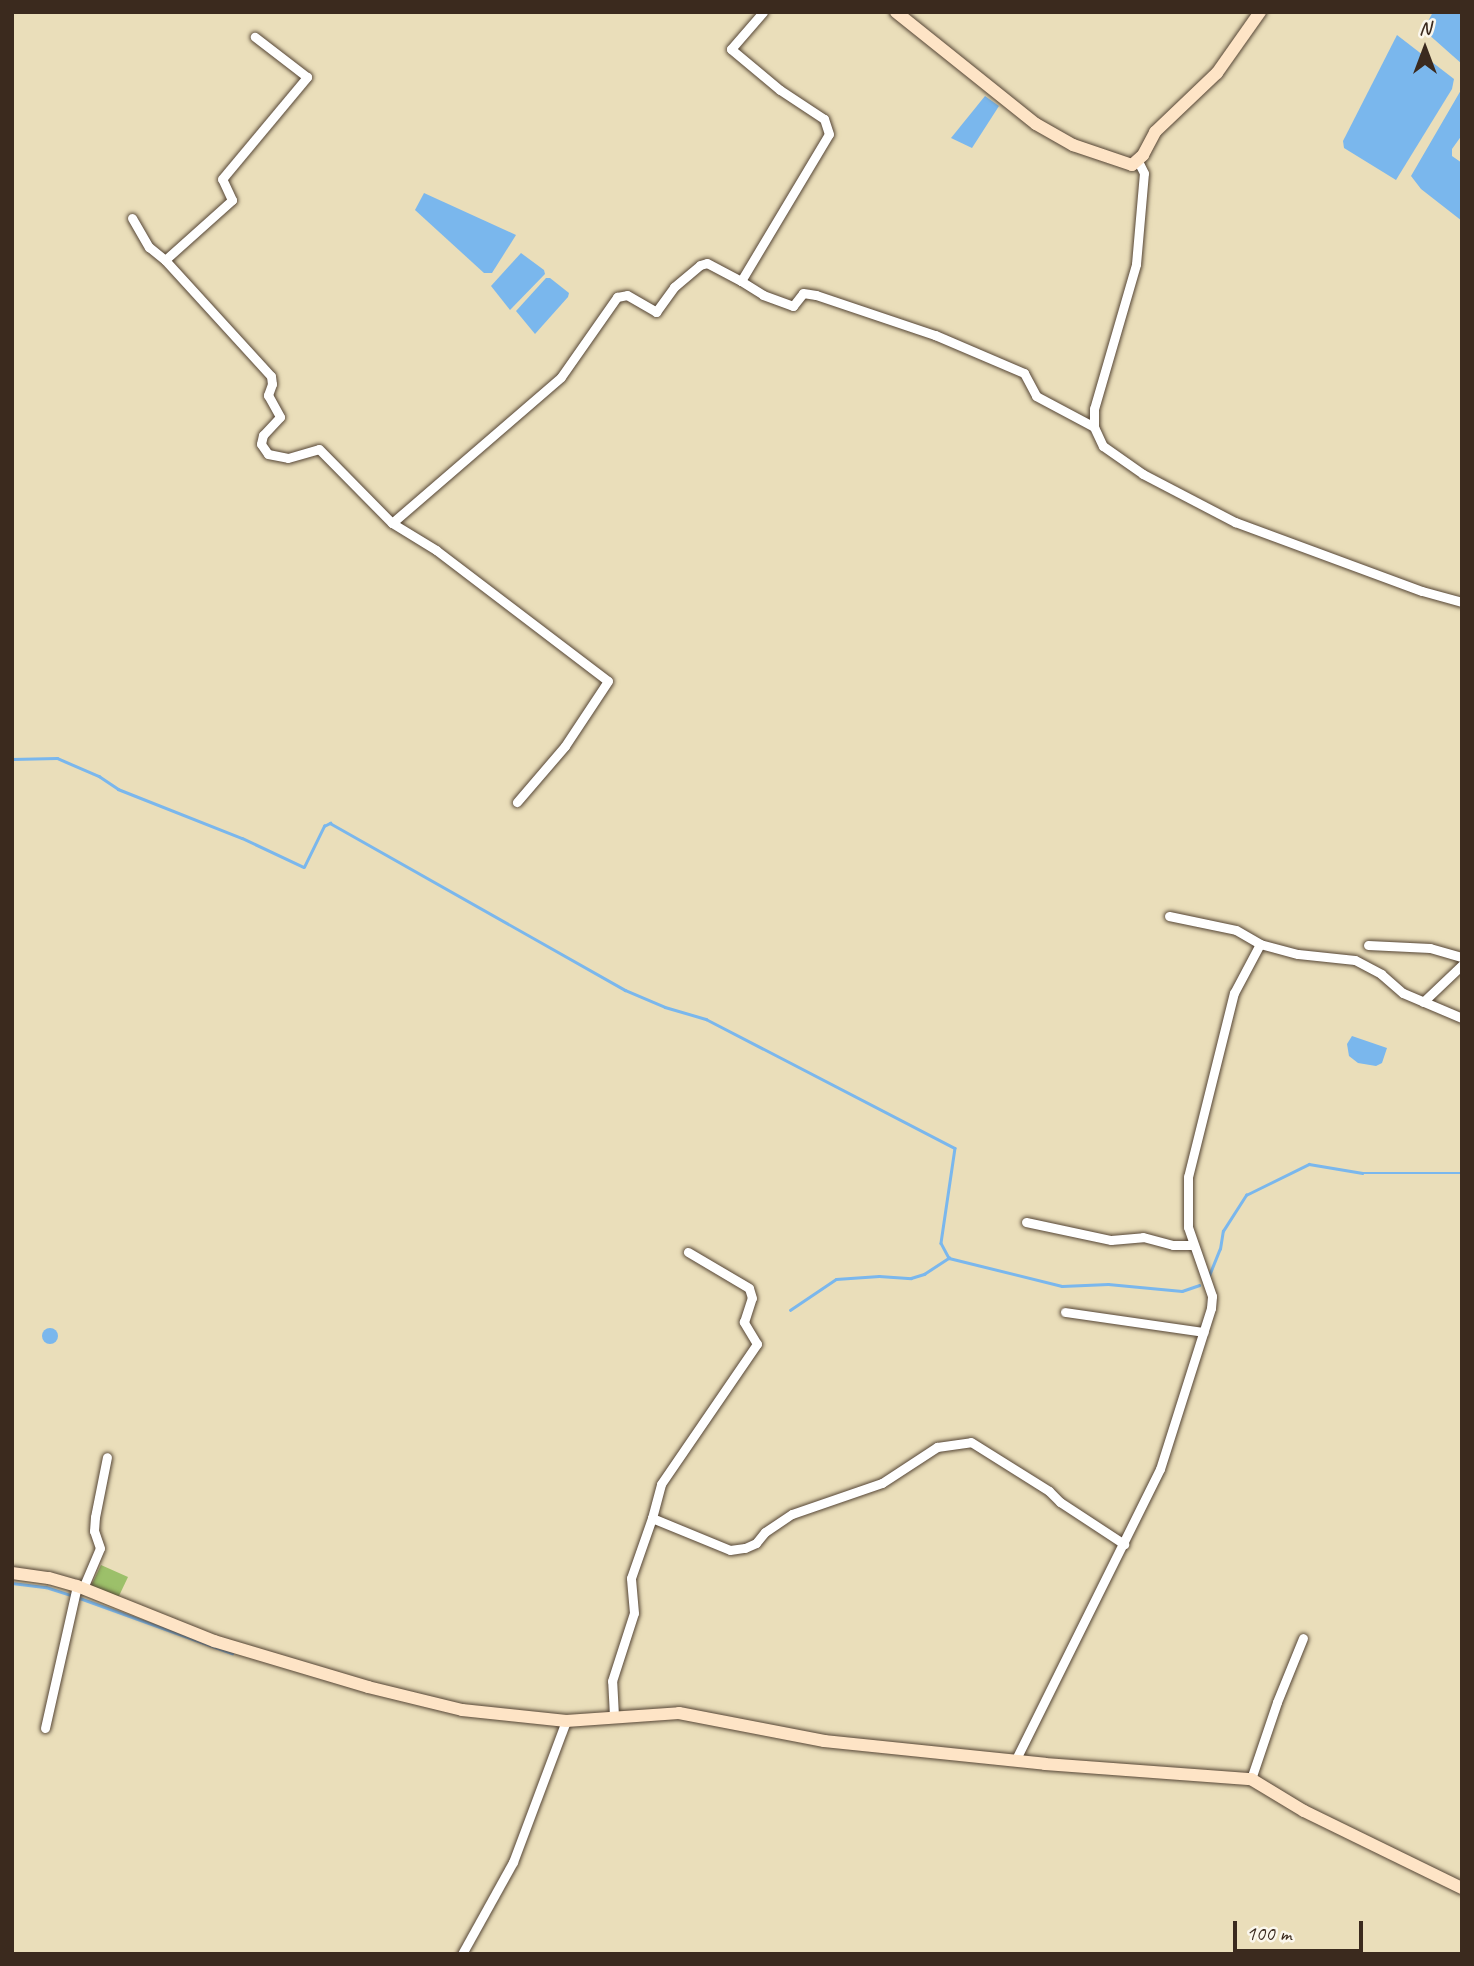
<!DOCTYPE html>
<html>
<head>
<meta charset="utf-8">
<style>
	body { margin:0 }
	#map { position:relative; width:1474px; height:1966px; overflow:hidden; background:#eadeba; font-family:Caveat,sans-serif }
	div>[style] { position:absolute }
	.green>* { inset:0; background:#9cc06a }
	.water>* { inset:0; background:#7ab7ed }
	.round { border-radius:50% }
	.stream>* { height:2.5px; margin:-1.25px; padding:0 1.25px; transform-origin:1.25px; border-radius:1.25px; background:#7ab7ed }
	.roads { filter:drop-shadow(0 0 2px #554535) drop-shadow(0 0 2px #554535) }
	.street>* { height:9px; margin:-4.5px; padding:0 4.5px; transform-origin:4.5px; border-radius:4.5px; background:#fff }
	.secondary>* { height:12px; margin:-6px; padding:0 6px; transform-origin:6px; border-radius:6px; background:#fee4c6 }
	span { translate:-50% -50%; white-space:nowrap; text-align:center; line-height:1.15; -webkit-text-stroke:7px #fbf7ec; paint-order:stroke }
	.frame { position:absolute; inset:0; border:14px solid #3b2a1e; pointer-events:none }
	.north { position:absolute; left:1390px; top:14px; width:70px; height:70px; -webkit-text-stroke:5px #fbf7ec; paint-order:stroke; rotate:0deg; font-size:19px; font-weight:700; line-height:28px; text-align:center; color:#3b2a1e }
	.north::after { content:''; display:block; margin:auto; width:24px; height:32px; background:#3b2a1e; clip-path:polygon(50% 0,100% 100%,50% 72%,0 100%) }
	.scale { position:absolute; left:1233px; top:1921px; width:130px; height:32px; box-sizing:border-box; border:4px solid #3b2a1e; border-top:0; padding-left:9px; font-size:21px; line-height:24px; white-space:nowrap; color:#3b2a1e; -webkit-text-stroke:5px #fbf7ec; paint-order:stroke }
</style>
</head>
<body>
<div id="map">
	<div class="green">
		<div style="clip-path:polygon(101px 1565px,128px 1577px,118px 1598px,91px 1586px)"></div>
	</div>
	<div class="water">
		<div style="clip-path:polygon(1433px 12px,1462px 12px,1462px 64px,1427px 33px,1427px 23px)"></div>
		<div style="clip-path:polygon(1397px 35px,1454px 79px,1452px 89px,1396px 180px,1344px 148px,1343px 141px)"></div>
		<div style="clip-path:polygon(1461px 90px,1462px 135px,1452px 149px,1452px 156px,1462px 163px,1462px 221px,1421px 189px,1411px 176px)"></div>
		<div style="clip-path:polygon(985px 96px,999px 106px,972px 148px,951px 138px)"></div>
		<div style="clip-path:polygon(424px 193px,516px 235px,492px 273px,484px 273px,415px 210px)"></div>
		<div style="clip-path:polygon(521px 253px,544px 270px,545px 274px,510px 310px,491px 286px)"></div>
		<div style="clip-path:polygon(546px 278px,550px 278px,569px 293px,568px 297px,535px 334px,516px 311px)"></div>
		<div style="clip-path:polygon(1352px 1036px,1387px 1048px,1382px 1063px,1376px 1066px,1358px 1063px,1349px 1056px,1347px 1044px)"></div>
		<div class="round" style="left:42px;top:1328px;width:16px;height:16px"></div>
	</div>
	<div class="stream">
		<div style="left:12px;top:759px;width:45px;rotate:-1.3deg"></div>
		<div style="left:57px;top:758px;width:46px;rotate:23.2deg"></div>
		<div style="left:99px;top:776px;width:23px;rotate:34deg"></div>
		<div style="left:118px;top:789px;width:133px;rotate:21.6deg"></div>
		<div style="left:242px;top:838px;width:68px;rotate:25.1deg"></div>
		<div style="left:304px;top:867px;width:46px;rotate:-64deg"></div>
		<div style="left:324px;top:826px;width:7px;rotate:-27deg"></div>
		<div style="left:330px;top:823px;width:339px;rotate:29.5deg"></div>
		<div style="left:625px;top:990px;width:43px;rotate:23deg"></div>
		<div style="left:665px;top:1007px;width:43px;rotate:16.3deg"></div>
		<div style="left:706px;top:1019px;width:280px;rotate:27.4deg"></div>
		<div style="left:955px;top:1148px;width:96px;rotate:98.4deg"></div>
		<div style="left:941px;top:1243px;width:17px;rotate:62deg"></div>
		<div style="left:949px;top:1258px;width:116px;rotate:13.9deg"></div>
		<div style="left:1062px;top:1286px;width:46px;rotate:-2.5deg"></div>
		<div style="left:1108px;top:1284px;width:74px;rotate:5.4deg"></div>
		<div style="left:1182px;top:1291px;width:18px;rotate:-19deg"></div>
		<div style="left:1208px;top:1278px;width:31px;rotate:-68deg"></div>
		<div style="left:1220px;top:1249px;width:18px;rotate:-81deg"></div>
		<div style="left:1223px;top:1231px;width:43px;rotate:-57.4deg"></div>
		<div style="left:1246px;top:1195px;width:70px;rotate:-26.2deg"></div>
		<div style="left:1309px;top:1164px;width:54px;rotate:9.6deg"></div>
		<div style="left:1362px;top:1173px;width:100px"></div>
		<div style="left:790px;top:1310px;width:55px;rotate:-34deg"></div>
		<div style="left:836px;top:1279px;width:43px;rotate:-4deg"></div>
		<div style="left:879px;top:1276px;width:32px;rotate:4deg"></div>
		<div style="left:911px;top:1278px;width:14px;rotate:-17deg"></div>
		<div style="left:924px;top:1274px;width:30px;rotate:-33deg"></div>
		<div style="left:12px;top:1583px;width:34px;rotate:7deg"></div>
		<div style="left:46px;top:1587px;width:25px;rotate:18deg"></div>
		<div style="left:77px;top:1597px;width:165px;rotate:19.9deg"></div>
	</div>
	<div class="roads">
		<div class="street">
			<div style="left:132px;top:218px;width:34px;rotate:60deg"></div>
			<div style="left:149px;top:247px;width:21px;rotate:39deg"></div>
			<div style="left:165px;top:260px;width:157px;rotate:47.6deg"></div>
			<div style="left:271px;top:376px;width:8px;rotate:83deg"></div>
			<div style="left:272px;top:384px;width:12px;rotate:110deg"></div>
			<div style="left:268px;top:395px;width:25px;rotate:61deg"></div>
			<div style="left:280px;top:417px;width:25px;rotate:133deg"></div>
			<div style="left:263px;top:435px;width:9px;rotate:103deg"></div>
			<div style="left:261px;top:444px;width:12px;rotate:55deg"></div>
			<div style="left:268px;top:454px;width:20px;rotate:11deg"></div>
			<div style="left:288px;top:458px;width:32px;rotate:-16deg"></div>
			<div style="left:319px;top:449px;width:104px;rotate:45.4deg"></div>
			<div style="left:392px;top:523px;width:223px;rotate:-40.8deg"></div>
			<div style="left:561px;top:377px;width:98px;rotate:-55deg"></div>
			<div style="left:617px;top:297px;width:10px;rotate:-11deg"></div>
			<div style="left:627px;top:295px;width:34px;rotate:30deg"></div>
			<div style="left:656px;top:312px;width:31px;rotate:-54deg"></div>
			<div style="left:674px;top:287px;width:34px;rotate:-40deg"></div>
			<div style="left:700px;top:265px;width:7px;rotate:-16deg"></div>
			<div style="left:707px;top:263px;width:38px;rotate:28deg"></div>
			<div style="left:741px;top:281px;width:171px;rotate:-59.1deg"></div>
			<div style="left:829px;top:134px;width:16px;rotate:-108deg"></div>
			<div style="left:824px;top:119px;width:53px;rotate:-146.6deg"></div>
			<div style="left:780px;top:90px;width:64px;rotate:-140.1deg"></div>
			<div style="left:731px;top:49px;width:49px;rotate:-49.1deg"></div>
			<div style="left:165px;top:260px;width:90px;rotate:-41.8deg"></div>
			<div style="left:232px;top:200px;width:23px;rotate:-115deg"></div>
			<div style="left:222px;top:179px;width:133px;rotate:-50.2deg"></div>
			<div style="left:307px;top:77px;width:66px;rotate:-142.4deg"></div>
			<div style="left:741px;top:281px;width:26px;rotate:32deg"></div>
			<div style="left:763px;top:295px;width:32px;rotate:20deg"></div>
			<div style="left:793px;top:306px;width:16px;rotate:-52deg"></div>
			<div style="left:803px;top:293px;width:13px;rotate:9deg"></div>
			<div style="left:816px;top:295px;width:126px;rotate:18.6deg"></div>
			<div style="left:935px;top:335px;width:97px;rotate:23.1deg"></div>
			<div style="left:1024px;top:373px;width:26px;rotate:62deg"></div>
			<div style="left:1036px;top:396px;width:66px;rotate:28.1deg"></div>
			<div style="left:1094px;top:427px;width:21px;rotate:65deg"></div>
			<div style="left:1103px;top:446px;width:49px;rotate:35deg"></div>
			<div style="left:1143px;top:474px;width:104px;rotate:27.6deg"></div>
			<div style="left:1235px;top:522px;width:199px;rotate:20.3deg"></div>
			<div style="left:1422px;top:591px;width:41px;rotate:15.4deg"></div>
			<div style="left:1094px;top:427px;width:18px;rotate:-90deg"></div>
			<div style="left:1094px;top:409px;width:151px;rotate:-73.8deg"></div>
			<div style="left:1136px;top:264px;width:91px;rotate:-85deg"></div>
			<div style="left:1144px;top:173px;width:13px;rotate:-117deg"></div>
			<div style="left:392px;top:523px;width:52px;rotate:31.5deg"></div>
			<div style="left:436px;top:550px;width:216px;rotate:37.3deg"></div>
			<div style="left:608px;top:681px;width:78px;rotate:123.5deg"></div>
			<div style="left:565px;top:746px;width:74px;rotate:130.6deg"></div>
			<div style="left:1169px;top:916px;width:68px;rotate:11.8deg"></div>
			<div style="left:1236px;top:930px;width:28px;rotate:30deg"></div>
			<div style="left:1260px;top:944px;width:39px;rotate:15deg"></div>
			<div style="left:1298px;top:954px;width:57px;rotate:6deg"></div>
			<div style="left:1355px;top:960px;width:30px;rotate:28deg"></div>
			<div style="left:1381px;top:974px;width:29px;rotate:41deg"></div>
			<div style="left:1403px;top:993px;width:64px;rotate:23deg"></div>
			<div style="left:1368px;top:945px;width:62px;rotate:2.8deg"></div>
			<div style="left:1430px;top:948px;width:33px;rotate:16deg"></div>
			<div style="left:1423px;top:1002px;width:54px;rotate:-43.5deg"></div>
			<div style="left:1026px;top:1222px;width:87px;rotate:12deg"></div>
			<div style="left:1111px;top:1240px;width:32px;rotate:-5deg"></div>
			<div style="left:1143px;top:1237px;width:31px;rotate:15deg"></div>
			<div style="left:1173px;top:1245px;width:19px"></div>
			<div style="left:1065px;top:1312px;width:140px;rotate:8.2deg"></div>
			<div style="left:652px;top:1518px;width:35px;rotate:-75deg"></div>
			<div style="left:661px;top:1484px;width:170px;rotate:-55.6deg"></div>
			<div style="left:757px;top:1344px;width:26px;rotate:-121deg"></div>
			<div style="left:744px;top:1322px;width:25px;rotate:-72deg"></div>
			<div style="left:752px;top:1298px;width:10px;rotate:-107deg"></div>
			<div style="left:749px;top:1288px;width:71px;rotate:-149.5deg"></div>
			<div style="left:83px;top:1588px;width:43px;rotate:-67deg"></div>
			<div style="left:100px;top:1548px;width:18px;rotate:-109deg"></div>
			<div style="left:94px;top:1531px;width:14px;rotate:-86deg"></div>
			<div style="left:95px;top:1517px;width:61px;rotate:-78.7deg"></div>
			<div style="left:614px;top:1716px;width:35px;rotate:-93deg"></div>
			<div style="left:612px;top:1681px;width:71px;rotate:-72.1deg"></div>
			<div style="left:634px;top:1613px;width:35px;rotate:-95deg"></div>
			<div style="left:631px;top:1578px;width:64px;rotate:-70.7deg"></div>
			<div style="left:652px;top:1518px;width:84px;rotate:22.3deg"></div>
			<div style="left:730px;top:1550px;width:15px;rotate:-8deg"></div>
			<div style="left:745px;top:1548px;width:12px;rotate:-24deg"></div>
			<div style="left:756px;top:1543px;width:14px;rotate:-51deg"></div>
			<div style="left:765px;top:1532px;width:32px;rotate:-34deg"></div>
			<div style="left:792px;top:1514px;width:95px;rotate:-19deg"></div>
			<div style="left:882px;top:1483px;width:66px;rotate:-33.2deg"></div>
			<div style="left:937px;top:1447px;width:34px;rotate:-8deg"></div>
			<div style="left:971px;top:1442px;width:92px;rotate:32.1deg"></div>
			<div style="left:1049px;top:1491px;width:16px;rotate:45deg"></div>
			<div style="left:1060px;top:1502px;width:77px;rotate:33.3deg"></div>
			<div style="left:45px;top:1728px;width:146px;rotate:-77.3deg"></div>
			<div style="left:1015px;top:1761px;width:326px;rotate:-63.6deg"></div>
			<div style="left:1160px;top:1469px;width:169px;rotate:-72.4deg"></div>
			<div style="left:1211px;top:1308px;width:12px;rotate:-85deg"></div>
			<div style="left:1212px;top:1296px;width:73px;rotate:-109.2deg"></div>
			<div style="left:1188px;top:1227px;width:50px;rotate:-90deg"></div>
			<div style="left:1188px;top:1177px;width:190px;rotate:-76deg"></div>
			<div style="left:1234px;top:993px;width:55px;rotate:-62deg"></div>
			<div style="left:1251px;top:1779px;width:81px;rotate:-71.3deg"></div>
			<div style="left:1277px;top:1702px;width:69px;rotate:-67.9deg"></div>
			<div style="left:462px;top:1954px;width:105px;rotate:-61deg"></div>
			<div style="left:513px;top:1862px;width:151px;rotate:-69.4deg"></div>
		</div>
		<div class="secondary">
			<div style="left:896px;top:12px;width:179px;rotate:38.7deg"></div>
			<div style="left:1036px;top:124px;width:43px;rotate:29.6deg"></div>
			<div style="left:1073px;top:145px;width:62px;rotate:18.7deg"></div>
			<div style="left:1132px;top:165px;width:15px;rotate:-42deg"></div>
			<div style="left:1143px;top:155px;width:26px;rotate:-62deg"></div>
			<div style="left:1155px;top:132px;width:86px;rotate:-43.6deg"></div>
			<div style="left:1217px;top:73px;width:75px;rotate:-54.8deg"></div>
			<div style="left:12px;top:1573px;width:37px;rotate:8deg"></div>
			<div style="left:49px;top:1578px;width:29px;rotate:16deg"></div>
			<div style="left:77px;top:1586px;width:148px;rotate:21.9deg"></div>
			<div style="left:214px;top:1641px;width:161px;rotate:16.6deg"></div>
			<div style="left:368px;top:1687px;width:97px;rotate:13.7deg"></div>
			<div style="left:462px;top:1710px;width:105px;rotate:6deg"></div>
			<div style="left:566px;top:1721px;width:113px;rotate:-4deg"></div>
			<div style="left:679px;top:1713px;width:148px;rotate:10.9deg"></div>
			<div style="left:824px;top:1741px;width:222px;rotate:5.9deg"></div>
			<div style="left:1045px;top:1764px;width:207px;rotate:4.2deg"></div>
			<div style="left:1251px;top:1779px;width:62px;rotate:31.1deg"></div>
			<div style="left:1304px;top:1811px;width:176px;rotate:26deg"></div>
		</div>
	</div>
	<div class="frame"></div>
	<div class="north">N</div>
	<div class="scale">100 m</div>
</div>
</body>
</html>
